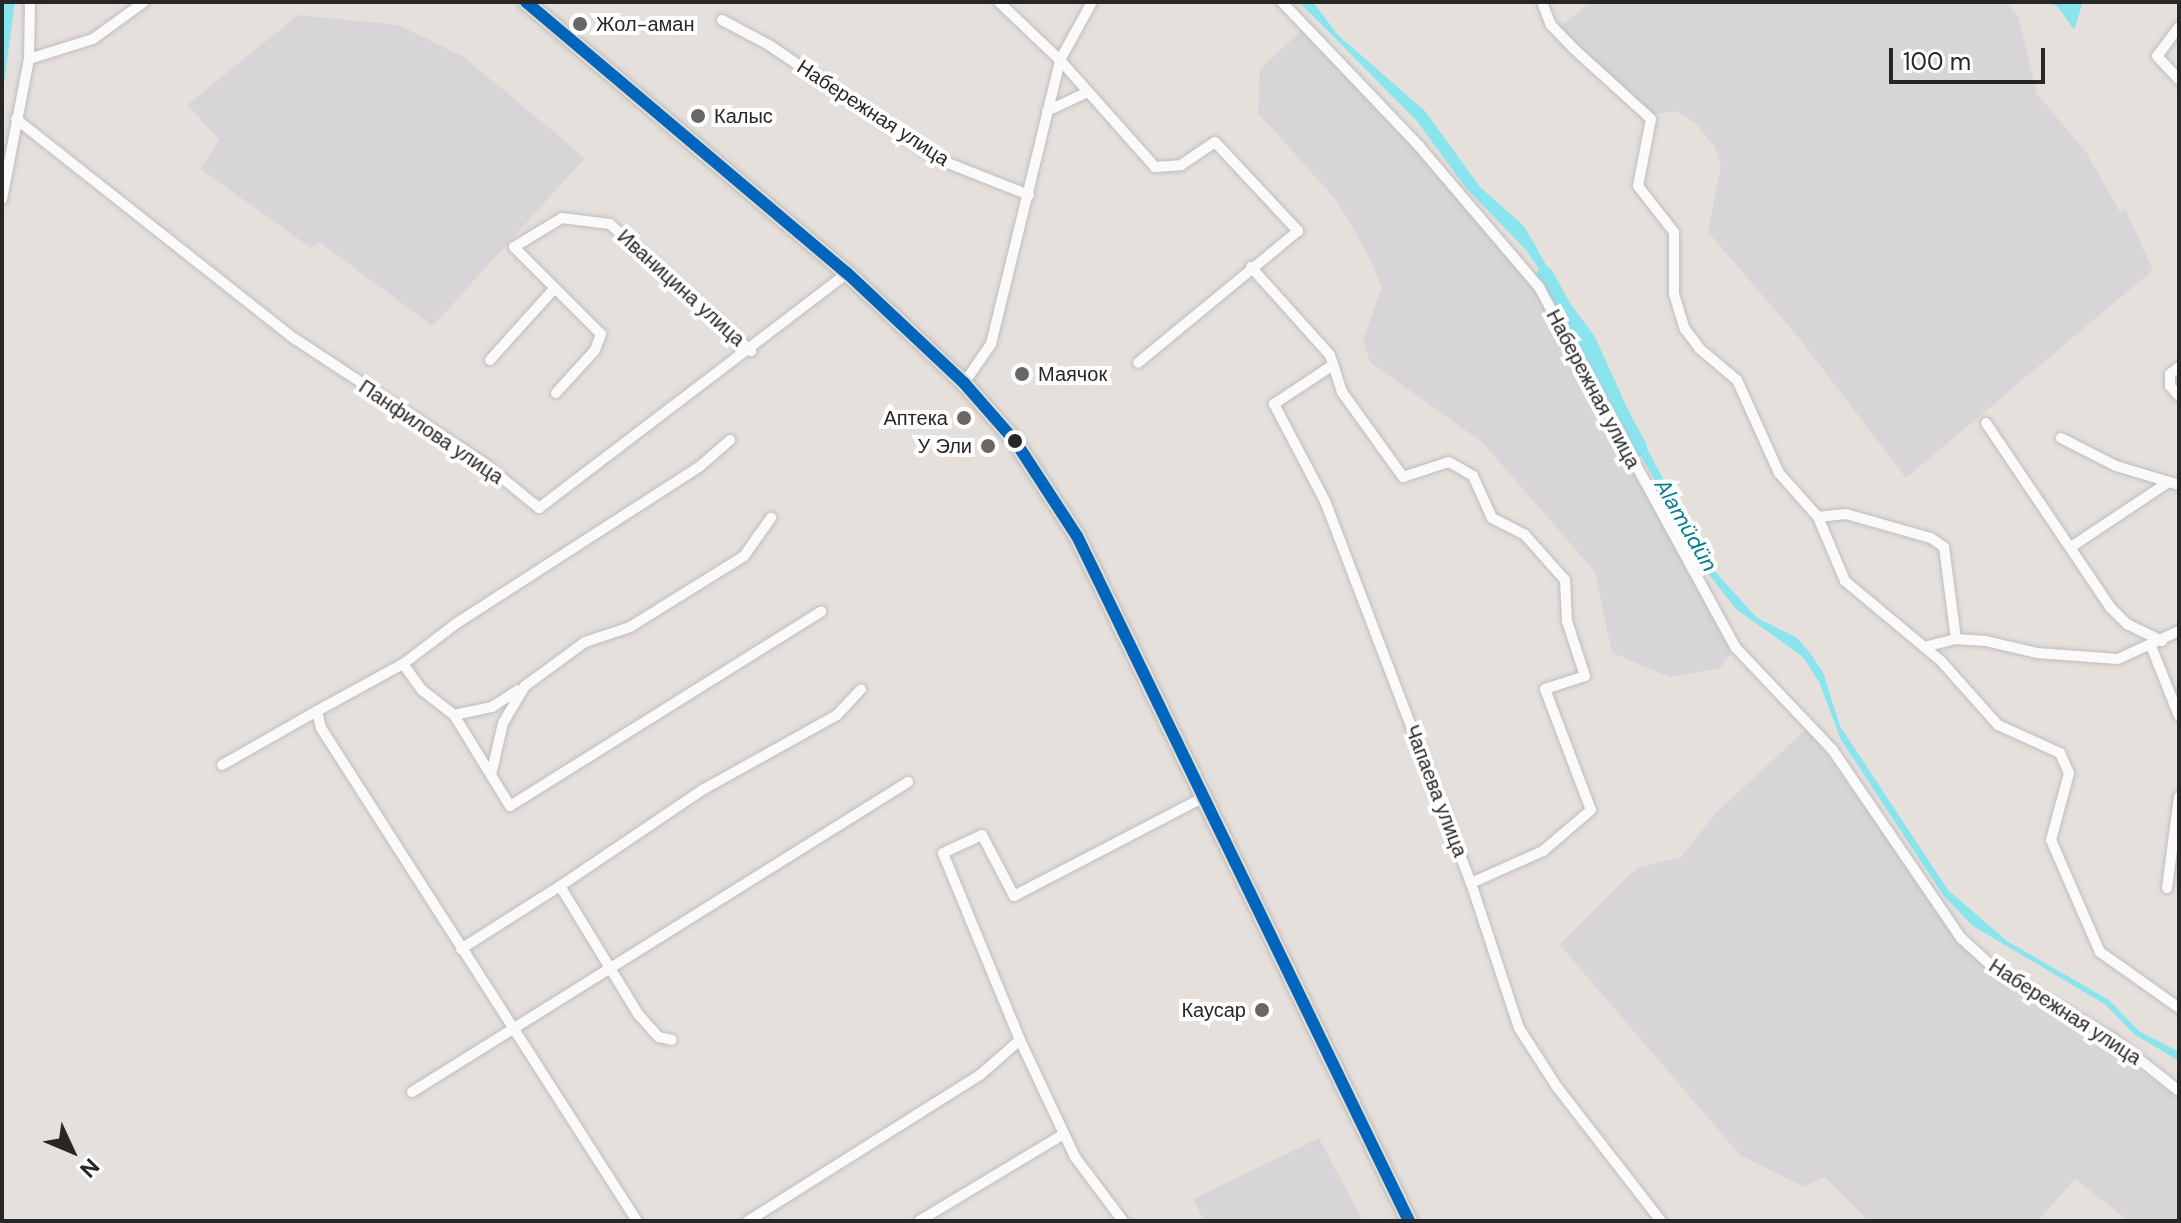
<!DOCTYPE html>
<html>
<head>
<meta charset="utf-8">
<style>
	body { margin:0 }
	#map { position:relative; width:2181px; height:1223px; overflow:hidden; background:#e6e0dc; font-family:"DM Sans",sans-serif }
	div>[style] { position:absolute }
	.industrial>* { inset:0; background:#d8d5d8 }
	.water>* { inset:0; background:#8ae4ee }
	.river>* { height:18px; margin:-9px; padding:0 9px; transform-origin:9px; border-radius:9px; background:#8ae4ee }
	.roads { filter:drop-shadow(0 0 2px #bfbdbe) drop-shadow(0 0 2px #bfbdbe) }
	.minor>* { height:10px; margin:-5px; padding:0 5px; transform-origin:5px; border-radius:5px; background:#fbfafa }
	.primary>* { height:16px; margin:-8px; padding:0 8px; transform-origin:8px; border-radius:8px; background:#e6ddd1 }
	.bus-1>* { height:12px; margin:-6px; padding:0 6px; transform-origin:6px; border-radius:6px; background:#0065bd }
	.dots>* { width:22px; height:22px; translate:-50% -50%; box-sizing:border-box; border:4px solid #fff; border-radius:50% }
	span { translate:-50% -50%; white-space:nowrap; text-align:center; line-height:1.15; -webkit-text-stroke:8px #fff; paint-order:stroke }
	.poi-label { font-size:20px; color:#272727 }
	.left { translate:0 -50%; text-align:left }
	.right { translate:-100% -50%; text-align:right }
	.street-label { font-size:20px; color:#272727 }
	.water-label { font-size:22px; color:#077c95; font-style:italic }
	.frame { position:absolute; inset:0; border:4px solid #272727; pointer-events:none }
	.north { position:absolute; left:32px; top:1111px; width:80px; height:80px; -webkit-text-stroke:6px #fff; paint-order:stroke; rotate:134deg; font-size:22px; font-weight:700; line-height:32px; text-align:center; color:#272727 }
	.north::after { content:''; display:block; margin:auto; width:28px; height:36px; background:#272727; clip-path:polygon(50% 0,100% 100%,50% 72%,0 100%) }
	.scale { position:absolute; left:1889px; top:48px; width:156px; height:36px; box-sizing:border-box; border:4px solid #272727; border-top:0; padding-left:10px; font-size:24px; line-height:28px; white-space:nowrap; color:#272727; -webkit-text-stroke:6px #fff; paint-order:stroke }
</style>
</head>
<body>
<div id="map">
	<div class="industrial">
		<div style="clip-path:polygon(1591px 2px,2005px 2px,2018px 15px,2037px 94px,2086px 152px,2120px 212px,2125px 209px,2153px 270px,1906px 478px,1799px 338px,1708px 232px,1721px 165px,1715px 147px,1695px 123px,1676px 111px,1651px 114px,1559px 27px)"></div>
		<div style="clip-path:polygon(298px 15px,399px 25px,464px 57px,585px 158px,433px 326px,319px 242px,311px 248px,200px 169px,219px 139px,187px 105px)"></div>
		<div style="clip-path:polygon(1301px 31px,1406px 137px,1538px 293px,1731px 653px,1720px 668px,1670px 677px,1612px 653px,1595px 572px,1483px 443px,1370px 362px,1363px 339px,1382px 287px,1367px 253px,1337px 201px,1258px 113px,1260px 69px)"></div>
		<div style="clip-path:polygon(1807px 728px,1962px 942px,2179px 1099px,2179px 1221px,2129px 1221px,2075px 1179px,2038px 1221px,1869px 1221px,1824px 1177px,1804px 1187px,1740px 1155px,1560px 945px,1637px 868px,1681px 857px,1715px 814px)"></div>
		<div style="clip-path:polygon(1319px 1138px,1363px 1221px,1204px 1221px,1193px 1199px)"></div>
	</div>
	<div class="water">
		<div style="clip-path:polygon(2px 2px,15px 2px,2px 98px)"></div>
		<div style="clip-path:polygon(1299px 2px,1313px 2px,1338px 35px,1425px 111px,1480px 187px,1524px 226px,1561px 291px,1595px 337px,1639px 434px,1711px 567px,1757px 618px,1797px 638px,1810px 653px,1823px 672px,1840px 726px,1948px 890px,2007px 941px,2109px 1000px,2139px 1031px,2179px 1052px,2179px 1061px,2134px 1034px,2106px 1005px,1973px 926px,1943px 895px,1841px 740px,1819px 682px,1803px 657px,1736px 609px,1710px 576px,1633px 442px,1608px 375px,1527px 251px,1466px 188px,1416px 120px)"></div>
		<div style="clip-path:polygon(2049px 2px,2083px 2px,2074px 30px,2058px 7px)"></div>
	</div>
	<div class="river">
		<div style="left:1545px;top:276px;width:195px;rotate:61.5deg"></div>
	</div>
	<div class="roads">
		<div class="minor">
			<div style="left:999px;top:2px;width:84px;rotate:43.6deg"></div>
			<div style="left:1060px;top:60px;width:143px;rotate:48.4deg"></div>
			<div style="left:1155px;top:167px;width:26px;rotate:-4deg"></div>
			<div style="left:1181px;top:165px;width:41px;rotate:-34.1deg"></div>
			<div style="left:1215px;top:142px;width:122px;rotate:47deg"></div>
			<div style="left:1298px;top:231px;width:207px;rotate:140.5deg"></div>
			<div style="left:1282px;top:2px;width:199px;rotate:46.4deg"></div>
			<div style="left:1419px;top:146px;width:185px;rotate:49.6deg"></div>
			<div style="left:1539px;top:287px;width:411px;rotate:61.4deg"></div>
			<div style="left:1736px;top:648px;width:139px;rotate:46.5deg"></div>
			<div style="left:1832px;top:749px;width:229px;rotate:55.7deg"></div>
			<div style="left:1961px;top:938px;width:46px;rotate:42.4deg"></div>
			<div style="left:1995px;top:969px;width:136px;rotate:30.5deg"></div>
			<div style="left:2112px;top:1038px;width:85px;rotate:38.3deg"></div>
			<div style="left:1542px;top:2px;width:25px;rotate:69deg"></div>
			<div style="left:1551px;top:25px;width:32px;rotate:46deg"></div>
			<div style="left:1573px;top:48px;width:105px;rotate:42.3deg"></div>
			<div style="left:1651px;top:119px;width:68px;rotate:101deg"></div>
			<div style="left:1638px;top:186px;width:58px;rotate:52deg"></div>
			<div style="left:1674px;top:232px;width:62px;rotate:90deg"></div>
			<div style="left:1674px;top:294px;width:37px;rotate:73deg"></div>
			<div style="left:1685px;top:329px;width:25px;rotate:53deg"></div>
			<div style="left:1700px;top:349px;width:48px;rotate:40deg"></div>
			<div style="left:1737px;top:380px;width:102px;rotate:65.7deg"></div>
			<div style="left:1779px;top:473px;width:59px;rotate:48.4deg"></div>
			<div style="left:1818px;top:517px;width:69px;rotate:67.1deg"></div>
			<div style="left:1845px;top:581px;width:125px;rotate:39.8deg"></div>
			<div style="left:1941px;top:661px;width:86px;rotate:48.3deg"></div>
			<div style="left:1998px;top:725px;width:68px;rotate:24.3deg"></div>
			<div style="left:2060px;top:753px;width:22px;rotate:66deg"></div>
			<div style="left:2069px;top:773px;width:69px;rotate:105deg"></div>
			<div style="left:2051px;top:840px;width:122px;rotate:66.4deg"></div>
			<div style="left:2100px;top:952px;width:97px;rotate:35.3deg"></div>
			<div style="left:722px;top:20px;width:53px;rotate:28deg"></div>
			<div style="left:769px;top:45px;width:201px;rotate:34.2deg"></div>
			<div style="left:935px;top:158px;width:101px;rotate:21.5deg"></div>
			<div style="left:2179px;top:27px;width:36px;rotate:127deg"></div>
			<div style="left:2157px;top:56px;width:33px;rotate:47deg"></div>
			<div style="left:29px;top:59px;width:67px;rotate:-17.4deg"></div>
			<div style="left:93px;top:39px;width:63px;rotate:-36deg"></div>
			<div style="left:1047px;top:111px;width:45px;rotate:-24.9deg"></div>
			<div style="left:16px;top:119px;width:355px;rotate:38.3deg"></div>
			<div style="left:295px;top:339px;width:227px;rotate:33.3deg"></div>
			<div style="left:485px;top:464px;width:70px;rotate:39.2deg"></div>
			<div style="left:539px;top:508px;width:387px;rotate:-37.3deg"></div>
			<div style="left:2px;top:199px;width:143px;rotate:-79.1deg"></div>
			<div style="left:29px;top:59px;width:57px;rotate:-89deg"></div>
			<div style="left:1251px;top:267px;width:118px;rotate:48.1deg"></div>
			<div style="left:1330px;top:355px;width:39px;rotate:72deg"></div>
			<div style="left:1342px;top:392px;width:105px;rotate:54.3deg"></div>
			<div style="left:1403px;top:477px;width:48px;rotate:-18.1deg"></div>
			<div style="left:1449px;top:462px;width:28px;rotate:30deg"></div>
			<div style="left:1473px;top:476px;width:46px;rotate:65.7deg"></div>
			<div style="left:1492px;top:518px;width:37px;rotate:27deg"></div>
			<div style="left:1525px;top:535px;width:60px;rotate:48.4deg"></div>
			<div style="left:1565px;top:580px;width:41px;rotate:87.2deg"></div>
			<div style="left:1567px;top:621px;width:58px;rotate:71.9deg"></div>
			<div style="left:1585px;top:676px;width:42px;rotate:162deg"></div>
			<div style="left:1545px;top:689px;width:129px;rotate:69.2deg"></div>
			<div style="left:1591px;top:810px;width:63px;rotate:139.5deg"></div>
			<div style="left:1543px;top:851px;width:79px;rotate:156deg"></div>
			<div style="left:490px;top:360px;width:96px;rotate:-48deg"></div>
			<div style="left:1333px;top:365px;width:71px;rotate:146.5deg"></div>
			<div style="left:1274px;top:404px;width:110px;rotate:62.3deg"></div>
			<div style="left:1325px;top:501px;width:409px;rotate:69.1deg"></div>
			<div style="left:1471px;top:883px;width:153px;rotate:71.7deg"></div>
			<div style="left:1519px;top:1028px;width:70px;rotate:57.2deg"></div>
			<div style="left:1557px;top:1087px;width:170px;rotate:52.2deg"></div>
			<div style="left:2179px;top:367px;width:11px;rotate:142deg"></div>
			<div style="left:2170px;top:374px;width:12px;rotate:90deg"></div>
			<div style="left:2170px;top:386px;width:13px;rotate:48deg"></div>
			<div style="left:964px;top:383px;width:47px;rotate:-55.3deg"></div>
			<div style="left:991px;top:344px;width:292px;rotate:-76.3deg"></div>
			<div style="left:1060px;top:60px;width:66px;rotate:-61.1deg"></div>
			<div style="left:556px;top:393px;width:58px;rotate:-47.8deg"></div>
			<div style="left:595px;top:350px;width:17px;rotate:-69deg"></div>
			<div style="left:601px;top:334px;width:123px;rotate:-135deg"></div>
			<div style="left:514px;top:247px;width:56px;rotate:-31.1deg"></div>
			<div style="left:562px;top:218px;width:48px;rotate:7.1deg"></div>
			<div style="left:610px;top:224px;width:190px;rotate:42deg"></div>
			<div style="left:1986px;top:423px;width:223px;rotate:56deg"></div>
			<div style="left:2111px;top:608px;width:23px;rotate:45deg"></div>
			<div style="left:2127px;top:624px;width:39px;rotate:26deg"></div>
			<div style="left:2061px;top:438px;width:62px;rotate:27deg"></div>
			<div style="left:2116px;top:466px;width:66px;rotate:16.8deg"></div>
			<div style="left:730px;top:440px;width:41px;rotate:138.9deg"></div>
			<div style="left:699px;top:467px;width:288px;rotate:147.2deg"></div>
			<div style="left:457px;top:623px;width:68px;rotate:142.8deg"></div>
			<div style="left:403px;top:664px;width:32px;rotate:54deg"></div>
			<div style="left:422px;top:690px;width:41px;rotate:38deg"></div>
			<div style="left:454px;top:715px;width:107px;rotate:58.4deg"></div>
			<div style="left:510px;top:806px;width:367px;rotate:-32deg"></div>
			<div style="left:1818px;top:517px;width:28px;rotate:-6deg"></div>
			<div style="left:1846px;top:514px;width:88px;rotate:15.8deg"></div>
			<div style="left:1931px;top:538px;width:16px;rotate:35deg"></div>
			<div style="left:1944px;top:547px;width:93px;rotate:82.6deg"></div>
			<div style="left:2071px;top:547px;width:118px;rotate:-33.6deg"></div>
			<div style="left:2151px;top:646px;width:75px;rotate:68.2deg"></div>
			<div style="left:1924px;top:647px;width:33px;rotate:-14deg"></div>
			<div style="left:1956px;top:639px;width:30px;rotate:4deg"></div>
			<div style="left:1986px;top:641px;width:52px;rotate:13.2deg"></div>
			<div style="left:2037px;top:653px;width:81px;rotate:4.2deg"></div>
			<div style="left:2118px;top:659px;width:67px;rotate:-24.7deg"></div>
			<div style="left:317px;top:711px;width:98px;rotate:-28.7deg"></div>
			<div style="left:454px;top:715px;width:39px;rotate:-12deg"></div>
			<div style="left:492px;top:707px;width:31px;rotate:-33deg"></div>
			<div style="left:222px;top:765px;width:109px;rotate:-29.6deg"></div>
			<div style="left:317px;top:711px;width:17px;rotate:77deg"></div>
			<div style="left:321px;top:728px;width:586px;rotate:57.34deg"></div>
			<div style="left:491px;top:775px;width:53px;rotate:-77deg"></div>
			<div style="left:503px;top:723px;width:43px;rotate:-59.3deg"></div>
			<div style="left:525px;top:686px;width:74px;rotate:-36.3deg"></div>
			<div style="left:585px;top:642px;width:47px;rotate:-18.4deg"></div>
			<div style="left:630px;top:627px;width:134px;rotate:-31.9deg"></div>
			<div style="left:744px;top:556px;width:47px;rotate:-54.6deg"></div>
			<div style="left:560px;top:886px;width:174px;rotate:-34deg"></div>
			<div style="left:704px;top:789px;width:152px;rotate:-29.1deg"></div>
			<div style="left:837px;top:715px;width:35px;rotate:-47deg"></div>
			<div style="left:2167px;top:888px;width:92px;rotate:-82.5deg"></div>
			<div style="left:461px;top:949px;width:117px;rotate:-32.5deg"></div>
			<div style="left:560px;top:886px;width:150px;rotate:58.6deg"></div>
			<div style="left:638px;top:1014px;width:31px;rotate:48deg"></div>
			<div style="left:659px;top:1037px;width:13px;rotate:13deg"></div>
			<div style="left:412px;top:1092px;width:585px;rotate:-32.01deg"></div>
			<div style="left:748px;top:1221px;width:274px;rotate:-32.2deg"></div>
			<div style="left:980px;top:1075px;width:53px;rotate:-41.2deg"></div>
			<div style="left:919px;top:1221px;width:169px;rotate:-31deg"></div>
			<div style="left:1123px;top:1221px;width:80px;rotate:-126.9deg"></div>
			<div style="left:1075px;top:1157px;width:129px;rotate:-115.2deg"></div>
			<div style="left:1020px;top:1040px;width:202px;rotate:-112.4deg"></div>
			<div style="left:943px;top:853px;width:43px;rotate:-24.8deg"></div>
			<div style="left:982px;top:835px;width:69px;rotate:62.3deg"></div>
			<div style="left:1014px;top:896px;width:214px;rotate:-27.5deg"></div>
		</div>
		<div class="primary">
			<div style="left:526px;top:2px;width:420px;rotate:40.2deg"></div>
			<div style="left:847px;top:273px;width:161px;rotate:43.2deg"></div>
			<div style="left:964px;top:383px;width:77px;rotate:48.7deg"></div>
			<div style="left:1015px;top:441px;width:113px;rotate:56.9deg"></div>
			<div style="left:1077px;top:536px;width:761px;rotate:64.14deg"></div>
		</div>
	</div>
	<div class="bus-1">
		<div style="left:526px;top:2px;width:420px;rotate:40.2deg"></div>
		<div style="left:847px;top:273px;width:161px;rotate:43.2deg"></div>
		<div style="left:964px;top:383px;width:77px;rotate:48.7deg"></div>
		<div style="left:1015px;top:441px;width:113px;rotate:56.9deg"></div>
		<div style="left:1077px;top:536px;width:761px;rotate:64.14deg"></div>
	</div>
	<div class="dots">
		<div style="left:580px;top:24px;background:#6a6866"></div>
		<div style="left:698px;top:116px;background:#6a6866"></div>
		<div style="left:1022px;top:374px;background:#6a6866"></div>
		<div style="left:964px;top:418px;background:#6a6866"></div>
		<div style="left:1015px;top:441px;background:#272727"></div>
		<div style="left:988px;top:446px;background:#6a6866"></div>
		<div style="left:1262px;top:1010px;background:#6a6866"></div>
	</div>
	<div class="poi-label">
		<span class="left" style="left:596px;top:24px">Жол-аман</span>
		<span class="left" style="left:714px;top:116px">Калыс</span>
		<span class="left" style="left:1038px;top:374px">Маячок</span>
		<span class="right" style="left:948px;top:418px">Аптека</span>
		<span class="right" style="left:972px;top:446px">У Эли</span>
		<span class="right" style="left:1246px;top:1010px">Каусар</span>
	</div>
	<div class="street-label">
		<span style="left:873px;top:113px;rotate:33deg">Набережная улица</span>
		<span style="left:681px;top:288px;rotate:42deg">Иваницина улица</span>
		<span style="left:1593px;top:389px;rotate:62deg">Набережная улица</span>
		<span style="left:431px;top:432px;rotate:34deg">Панфилова улица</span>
		<span style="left:1436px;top:791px;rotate:69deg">Чапаева улица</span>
		<span style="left:2065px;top:1012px;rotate:33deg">Набережная улица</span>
	</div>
	<div class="water-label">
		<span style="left:1686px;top:525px;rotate:60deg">Alamüdün</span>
	</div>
	<div class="frame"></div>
	<div class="north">N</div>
	<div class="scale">100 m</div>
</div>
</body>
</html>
